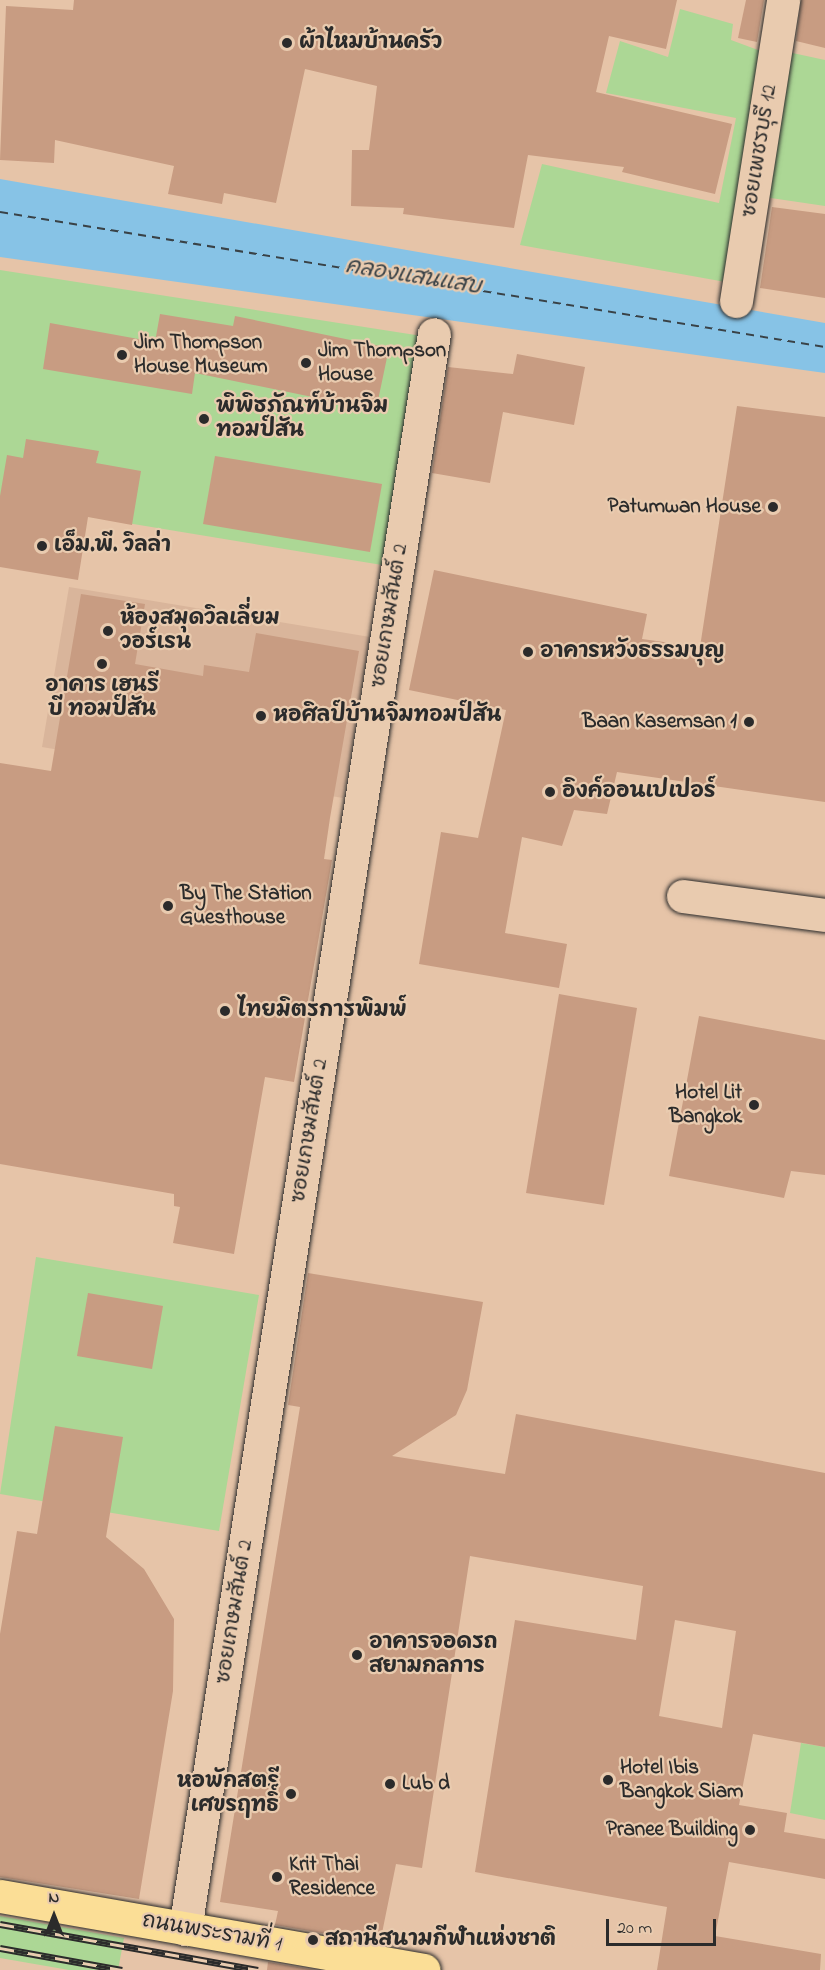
<!DOCTYPE html>
<html>
<head>
<meta charset="utf-8">
<style>
	body { margin:0 }
	#map { position:relative; width:825px; height:1970px; overflow:hidden; background:#e6c4a8; font-family:"Indie Flower","Playpen Sans Thai",sans-serif }
	div>[style] { position:absolute }
	.built>* { inset:0; background:#d9b59b }
	.green>* { inset:0; background:#acd795 }
	.water>* { inset:0; background:#87c3e6 }
	.ferry>* { height:1.5px; margin-top:-0.75px; transform-origin:0; background:repeating-linear-gradient(90deg,#394247 0 8px,transparent 0 14px) }
	.building>* { inset:0; background:#c89c82 }
	.roads { filter:drop-shadow(0 0 2px #2b2b2b) drop-shadow(0 0 2px #2b2b2b) }
	.minor>* { height:33px; margin:-16.5px; padding:0 16.5px; transform-origin:16.5px; border-radius:16.5px; background:#e9cbaf }
	.major>* { height:33px; margin:-16.5px; padding:0 16.5px; transform-origin:16.5px; border-radius:16.5px; background:#fbde96 }
	.rail>* { height:7px; margin-top:-3.5px; transform-origin:0; background:repeating-linear-gradient(90deg,#e9cbaf 0 14px,#2b2b2b 0 28px); box-sizing:border-box; border-block:2px solid #2b2b2b }
	.dots>* { width:16px; height:16px; translate:-50% -50%; box-sizing:border-box; border:3px solid #e9cbaf; border-radius:50% }
	span { translate:-50% -50%; white-space:nowrap; text-align:center; line-height:1.15; -webkit-text-stroke:4.5px #e9cbaf; paint-order:stroke }
	.poi-label { font-size:21px; color:#2b2b2b; font-weight:700 }
	.left { translate:0 -50%; text-align:left }
	.right { translate:-100% -50%; text-align:right }
	.street-label { font-size:21px; color:#2b2b2b }
	.water-label { font-size:22px; color:#394247; font-style:italic }
	.north { position:absolute; left:24px; top:1886px; width:60px; height:60px; -webkit-text-stroke:4px #e9cbaf; paint-order:stroke; rotate:0deg; font-size:16px; font-weight:700; line-height:24px; text-align:center; color:#2b2b2b }
	.north::after { content:''; display:block; margin:auto; width:21px; height:27px; background:#2b2b2b; clip-path:polygon(50% 0,100% 100%,50% 72%,0 100%) }
	.scale { position:absolute; left:606px; top:1919px; width:110px; height:27px; box-sizing:border-box; border:3px solid #2b2b2b; border-top:0; padding-left:8px; font-size:18px; line-height:21px; white-space:nowrap; color:#2b2b2b; -webkit-text-stroke:4px #e9cbaf; paint-order:stroke }
</style>
</head>
<body>
<div id="map">
	<div class="built">
		<div style="clip-path:polygon(69px 587px,370px 637px,343px 798px,42px 747px)"></div>
	</div>
	<div class="green">
		<div style="clip-path:polygon(680px 9px,733px 24px,731px 40px,766px 53px,731px 283px,520px 245px,542px 164px,719px 203px,736px 118px,606px 93px,620px 41px,668px 57px)"></div>
		<div style="clip-path:polygon(788px 52px,825px 60px,825px 206px,764px 197px)"></div>
		<div style="clip-path:polygon(0 270px,422px 336px,382px 565px,0 502px)"></div>
		<div style="clip-path:polygon(36px 1257px,259px 1295px,219px 1531px,0 1494px)"></div>
		<div style="clip-path:polygon(801px 1743px,825px 1747px,825px 1820px,790px 1813px)"></div>
		<div style="clip-path:polygon(0 1916px,124px 1938px,118px 1970px,69px 1970px,0 1958px)"></div>
	</div>
	<div class="water">
		<div style="clip-path:polygon(0 179px,825px 323px,825px 373px,0 257px)"></div>
	</div>
	<div class="ferry">
		<div style="left:0;top:212px;width:836px;rotate:9.29deg"></div>
	</div>
	<div class="building">
		<div style="clip-path:polygon(74px 0,677px 0,666px 49px,609px 36px,596px 92px,732px 124px,715px 194px,622px 172px,624px 167px,528px 155px,514px 228px,403px 214px,404px 208px,351px 206px,352px 150px,369px 150px,377px 86px,305px 69px,276px 203px,224px 193px,222px 204px,168px 194px,174px 166px,55px 140px,54px 163px,0 160px,6px 6px,73px 10px)"></div>
		<div style="clip-path:polygon(746px 0,764px 0,757px 42px,738px 38px)"></div>
		<div style="clip-path:polygon(801px 0,825px 0,825px 48px,796px 41px)"></div>
		<div style="clip-path:polygon(772px 207px,825px 214px,825px 298px,760px 288px)"></div>
		<div style="clip-path:polygon(160px 314px,233px 326px,235px 316px,389px 348px,376px 410px,195px 373px,192px 394px,43px 369px,50px 323px,155px 342px)"></div>
		<div style="clip-path:polygon(517px 354px,585px 367px,574px 425px,503px 412px,490px 483px,432px 473px,448px 367px,513px 374px)"></div>
		<div style="clip-path:polygon(737px 406px,825px 417px,825px 802px,617px 772px,607px 814px,574px 810px,562px 846px,522px 837px,505px 933px,567px 944px,559px 988px,419px 964px,441px 832px,478px 838px,506px 710px,409px 690px,434px 570px,647px 614px,642px 639px,700px 647px)"></div>
		<div style="clip-path:polygon(26px 439px,99px 451px,96px 463px,141px 471px,132px 525px,88px 517px,78px 580px,0 567px,0 496px,7px 455px,23px 458px)"></div>
		<div style="clip-path:polygon(215px 456px,382px 484px,370px 552px,203px 524px)"></div>
		<div style="clip-path:polygon(81px 594px,145px 604px,135px 664px,203px 676px,204px 665px,249px 672px,256px 633px,359px 651px,330px 818px,324px 859px,332px 860px,294px 1082px,265px 1077px,234px 1254px,173px 1243px,180px 1207px,174px 1206px,174px 1194px,0 1164px,0 763px,51px 771px)"></div>
		<div style="clip-path:polygon(559px 994px,637px 1008px,604px 1205px,526px 1193px)"></div>
		<div style="clip-path:polygon(699px 1016px,825px 1040px,825px 1175px,791px 1171px,784px 1198px,669px 1176px)"></div>
		<div style="clip-path:polygon(evenodd,308px 1273px,483px 1302px,467px 1390px,456px 1415px,392px 1456px,505px 1474px,516px 1414px,825px 1473px,825px 1747px,753px 1734px,739px 1805px,787px 1813px,784px 1832px,825px 1839px,825px 1879px,729px 1862px,715px 1936px,821px 1954px,820px 1970px,657px 1970px,667px 1907px,475px 1872px,515px 1620px,636px 1640px,643px 1586px,470px 1556px,422px 1868px,396px 1864px,380px 1943px,275px 1925px,278px 1911px,220px 1902px,300px 1407px,288px 1405px,308px 1273px,675px 1620px,736px 1631px,722px 1728px,659px 1716px,675px 1620px)"></div>
		<div style="clip-path:polygon(88px 1293px,163px 1306px,152px 1369px,77px 1356px)"></div>
		<div style="clip-path:polygon(55px 1426px,123px 1437px,106px 1537px,144px 1569px,174px 1619px,173px 1691px,139px 1899px,0 1877px,0 1634px,17px 1531px,37px 1534px)"></div>
		<div style="clip-path:polygon(268px 1962px,315px 1970px,267px 1970px)"></div>
	</div>
	<div class="roads">
		<div class="minor">
			<div style="left:736px;top:301px;width:305px;rotate:-81.1deg"></div>
			<div style="left:683px;top:896px;width:143px;rotate:7.6deg"></div>
			<div style="left:185px;top:1929px;width:1614px;rotate:-81.13deg"></div>
		</div>
		<div class="major">
			<div style="left:0;top:1896px;width:430px;rotate:9.9deg"></div>
		</div>
	</div>
	<div class="rail">
		<div style="left:0;top:1924px;width:262px;rotate:10.1deg"></div>
		<div style="left:0;top:1948px;width:124px;rotate:10.2deg"></div>
	</div>
	<div class="dots">
		<div style="left:287px;top:43px;background:#2b2b2b"></div>
		<div style="left:122px;top:355px;background:#2b2b2b"></div>
		<div style="left:306px;top:363px;background:#2b2b2b"></div>
		<div style="left:204px;top:419px;background:#2b2b2b"></div>
		<div style="left:773px;top:507px;background:#2b2b2b"></div>
		<div style="left:42px;top:546px;background:#2b2b2b"></div>
		<div style="left:108px;top:631px;background:#2b2b2b"></div>
		<div style="left:528px;top:652px;background:#2b2b2b"></div>
		<div style="left:102px;top:664px;background:#2b2b2b"></div>
		<div style="left:261px;top:716px;background:#2b2b2b"></div>
		<div style="left:749px;top:722px;background:#2b2b2b"></div>
		<div style="left:550px;top:792px;background:#2b2b2b"></div>
		<div style="left:168px;top:906px;background:#2b2b2b"></div>
		<div style="left:225px;top:1011px;background:#2b2b2b"></div>
		<div style="left:754px;top:1105px;background:#2b2b2b"></div>
		<div style="left:357px;top:1655px;background:#2b2b2b"></div>
		<div style="left:608px;top:1780px;background:#2b2b2b"></div>
		<div style="left:390px;top:1784px;background:#2b2b2b"></div>
		<div style="left:291px;top:1794px;background:#2b2b2b"></div>
		<div style="left:750px;top:1830px;background:#2b2b2b"></div>
		<div style="left:277px;top:1877px;background:#2b2b2b"></div>
		<div style="left:313px;top:1940px;background:#2b2b2b"></div>
	</div>
	<div class="poi-label">
		<span class="left" style="left:299px;top:43px">ผ้าไหมบ้านครัว</span>
		<span class="left" style="left:134px;top:355px">Jim Thompson<br>House Museum</span>
		<span class="left" style="left:318px;top:363px">Jim Thompson<br>House</span>
		<span class="left" style="left:216px;top:419px">พิพิธภัณฑ์บ้านจิม<br>ทอมป์สัน</span>
		<span class="right" style="left:761px;top:507px">Patumwan House</span>
		<span class="left" style="left:54px;top:546px">เอ็ม.พี. วิลล่า</span>
		<span class="left" style="left:120px;top:631px">ห้องสมุดวิลเลี่ยม<br>วอร์เรน</span>
		<span class="left" style="left:540px;top:652px">อาคารหวังธรรมบุญ</span>
		<span style="left:102px;top:698px">อาคาร เฮนรี<br>บี ทอมป์สัน</span>
		<span class="left" style="left:273px;top:716px">หอศิลป์บ้านจิมทอมป์สัน</span>
		<span class="right" style="left:737px;top:722px">Baan Kasemsan 1</span>
		<span class="left" style="left:562px;top:792px">อิงค์ออนเปเปอร์</span>
		<span class="left" style="left:180px;top:906px">By The Station<br>Guesthouse</span>
		<span class="left" style="left:237px;top:1011px">ไทยมิตรการพิมพ์</span>
		<span class="right" style="left:742px;top:1105px">Hotel Lit<br>Bangkok</span>
		<span class="left" style="left:369px;top:1655px">อาคารจอดรถ<br>สยามกลการ</span>
		<span class="left" style="left:620px;top:1780px">Hotel Ibis<br>Bangkok Siam</span>
		<span class="right" style="left:279px;top:1794px">หอพักสตรี<br>เศขรฤทธิ์</span>
		<span class="left" style="left:402px;top:1784px">Lub d</span>
		<span class="right" style="left:738px;top:1830px">Pranee Building</span>
		<span class="left" style="left:289px;top:1877px">Krit Thai<br>Residence</span>
		<span class="left" style="left:325px;top:1940px">สถานีสนามกีฬาแห่งชาติ</span>
	</div>
	<div class="street-label">
		<span style="left:760px;top:151px;rotate:-81deg">ซอยเพชรบุรี 12</span>
		<span style="left:390px;top:616px;rotate:-81deg">ซอยเกษมสันต์ 2</span>
		<span style="left:310px;top:1131px;rotate:-81deg">ซอยเกษมสันต์ 2</span>
		<span style="left:235px;top:1612px;rotate:-81deg">ซอยเกษมสันต์ 2</span>
		<span style="left:212px;top:1933px;rotate:10deg">ถนนพระรามที่ 1</span>
	</div>
	<div class="water-label">
		<span style="left:413px;top:278px;rotate:9deg">คลองแสนแสบ</span>
	</div>
	<div class="north">N</div>
	<div class="scale">20 m</div>
</div>
</body>
</html>
